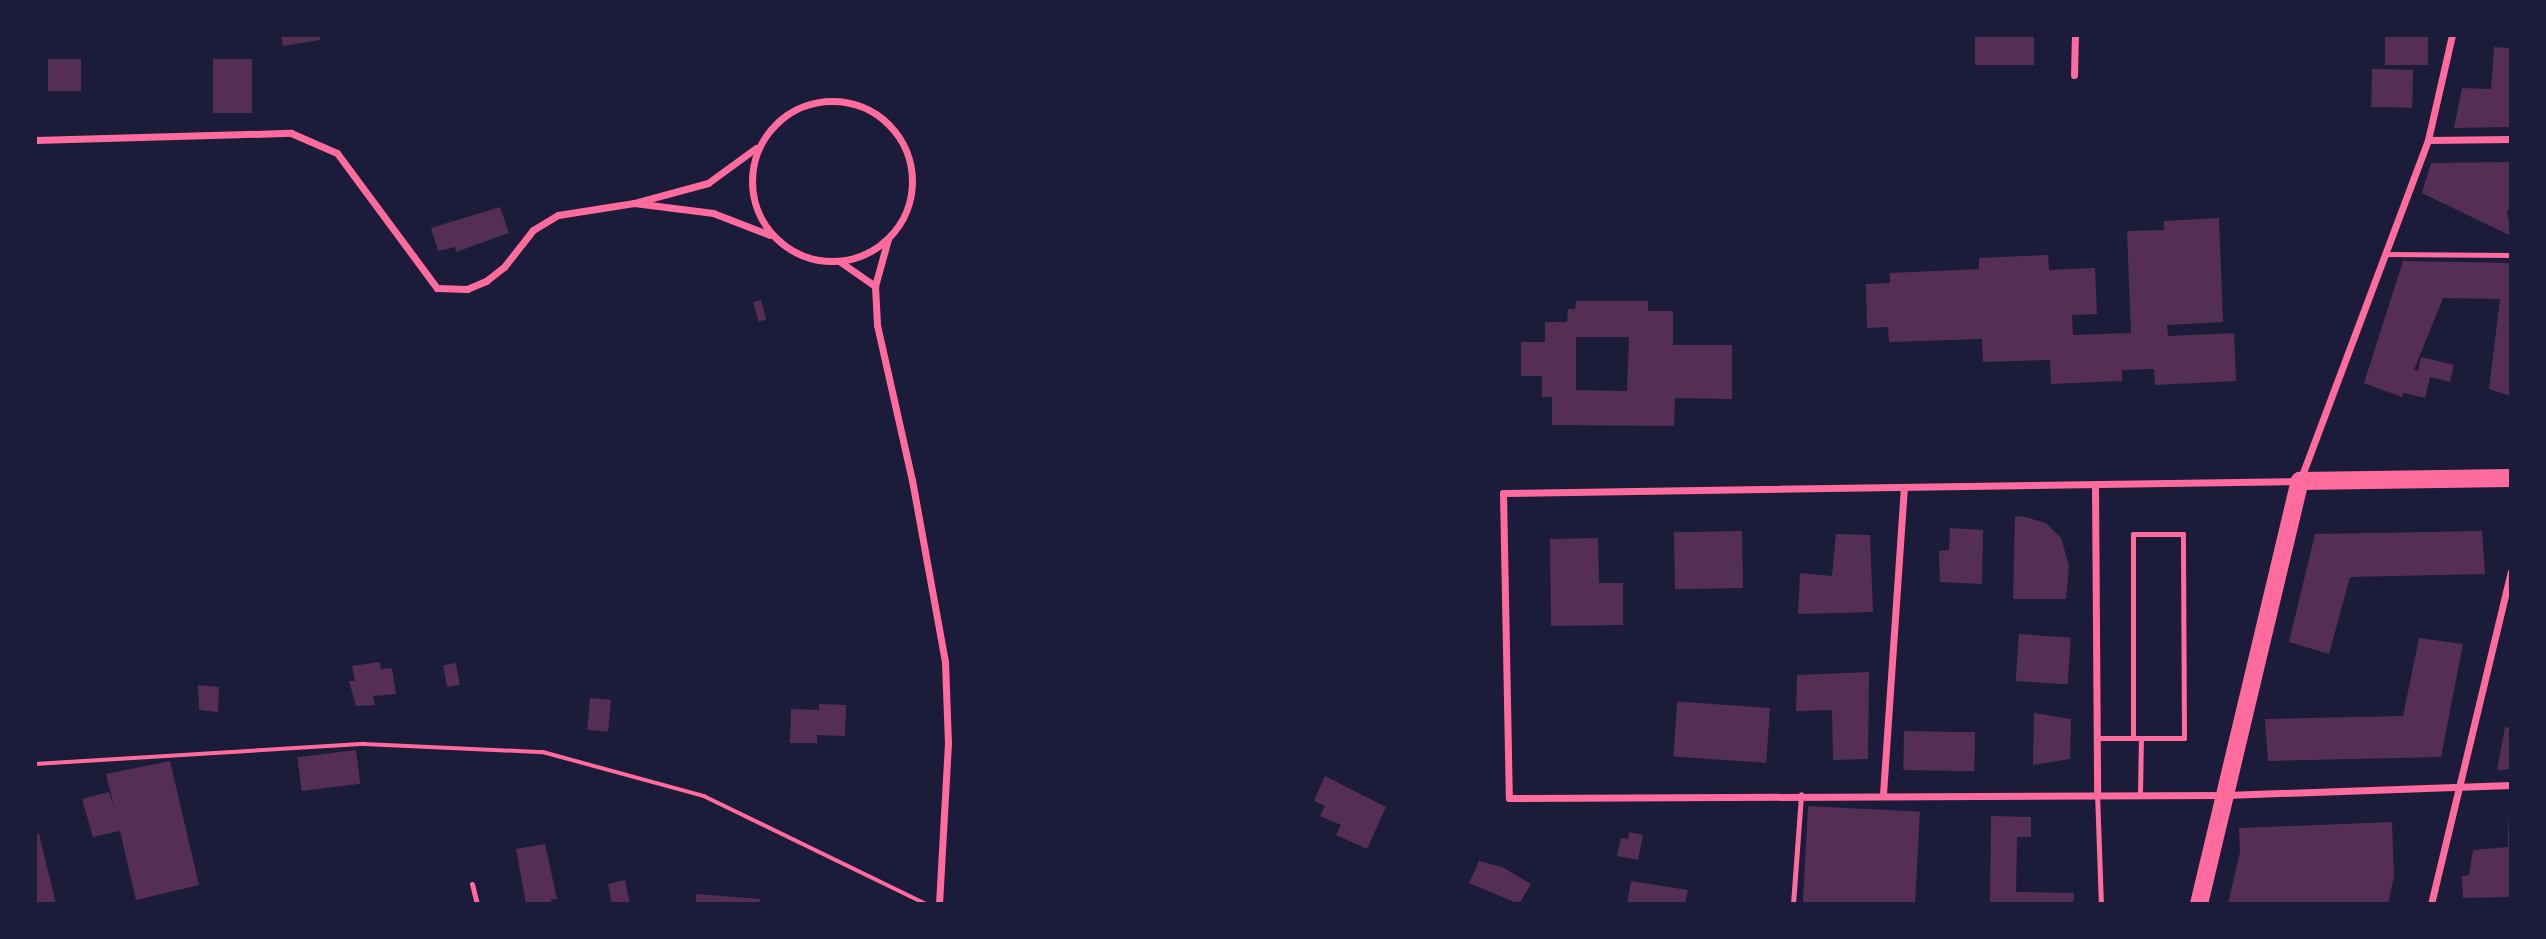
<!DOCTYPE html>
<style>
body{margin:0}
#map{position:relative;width:2546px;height:939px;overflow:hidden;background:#1b1b3a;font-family:Barlow,sans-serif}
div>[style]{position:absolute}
.building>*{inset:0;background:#542f53;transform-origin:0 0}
.path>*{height:3.5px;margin:-1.75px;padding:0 1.75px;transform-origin:1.75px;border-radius:1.75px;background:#ff6b9d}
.service>*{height:5px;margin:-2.5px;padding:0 2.5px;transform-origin:2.5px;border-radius:2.5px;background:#ff6b9d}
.minor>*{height:7px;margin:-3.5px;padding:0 3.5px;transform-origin:3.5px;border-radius:3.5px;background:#ff6b9d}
.minor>.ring{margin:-3.5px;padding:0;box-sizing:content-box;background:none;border:7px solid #ff6b9d;border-radius:50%}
.primary>*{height:18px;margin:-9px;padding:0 9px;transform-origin:9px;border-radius:9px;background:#ff6b9d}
span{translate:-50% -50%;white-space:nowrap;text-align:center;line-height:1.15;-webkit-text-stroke:7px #1b1b3a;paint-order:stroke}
.frame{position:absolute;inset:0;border:37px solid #1b1b3a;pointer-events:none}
</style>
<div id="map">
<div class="building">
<i style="clip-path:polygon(281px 35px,319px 35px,320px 40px,283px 46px)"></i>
<i style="left:1975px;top:35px;width:59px;height:30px"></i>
<i style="left:2385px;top:35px;width:43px;height:30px"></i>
<i style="clip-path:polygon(2494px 47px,2511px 48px,2511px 127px,2454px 128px,2462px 88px,2491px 89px)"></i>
<i style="left:48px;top:59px;width:33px;height:32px"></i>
<i style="left:213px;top:59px;width:39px;height:54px"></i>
<i style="left:2372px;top:69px;width:41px;height:38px;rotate:1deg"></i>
<i style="clip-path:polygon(2511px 162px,2511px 210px,2507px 210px,2511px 236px,2422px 193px,2431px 163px)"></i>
<i style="clip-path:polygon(500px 207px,509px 233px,456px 252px,455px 247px,438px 251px,431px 228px)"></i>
<i style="clip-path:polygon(2219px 218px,2223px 322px,2167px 325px,2168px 336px,2234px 333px,2236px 381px,2155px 385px,2154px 369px,2122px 370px,2122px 381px,2051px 384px,2050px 360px,1983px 362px,1982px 339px,1889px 342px,1888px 327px,1867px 328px,1866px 284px,1890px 283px,1890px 273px,1979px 269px,1979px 258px,2048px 255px,2049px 270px,2095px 268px,2097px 314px,2072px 315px,2073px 335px,2131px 333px,2127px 231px,2164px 230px,2164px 221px)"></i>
<i style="clip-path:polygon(2403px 261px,2511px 263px,2511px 396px,2489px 389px,2500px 299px,2443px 298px,2414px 370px,2418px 371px,2421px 357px,2454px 365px,2450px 382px,2430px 377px,2425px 398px,2404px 393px,2402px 397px,2364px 383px)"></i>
<i style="left:761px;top:300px;width:20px;height:8px;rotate:75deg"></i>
<i style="clip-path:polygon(evenodd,1576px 301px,1648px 301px,1648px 311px,1673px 311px,1673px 345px,1732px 345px,1732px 399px,1675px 398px,1674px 426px,1552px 425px,1552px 397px,1542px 397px,1542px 376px,1521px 376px,1521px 342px,1545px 342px,1545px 322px,1567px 322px,1568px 309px,1575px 309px,1576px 301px,1576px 337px,1629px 337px,1627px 391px,1576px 390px,1576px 337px)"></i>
<i style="clip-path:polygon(2022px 516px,2046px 523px,2061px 538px,2069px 566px,2066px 599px,2013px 599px,2015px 517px)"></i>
<i style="clip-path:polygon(1950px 528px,1983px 530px,1982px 584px,1940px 582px,1939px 551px,1949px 550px)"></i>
<i style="left:1742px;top:531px;width:57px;height:68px;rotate:89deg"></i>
<i style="clip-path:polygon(2482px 531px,2485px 574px,2350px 577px,2329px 654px,2289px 642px,2315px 534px)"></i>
<i style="clip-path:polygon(1836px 534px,1870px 535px,1873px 612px,1798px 614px,1800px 573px,1832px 576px)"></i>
<i style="clip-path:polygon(1598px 538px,1599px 583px,1623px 583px,1623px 625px,1551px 626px,1550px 539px)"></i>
<i style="left:2019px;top:634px;width:52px;height:47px;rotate:4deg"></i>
<i style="clip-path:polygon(2419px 638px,2463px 644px,2441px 757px,2268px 761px,2265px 719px,2403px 716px)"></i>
<i style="clip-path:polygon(380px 662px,381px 669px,392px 668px,396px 694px,373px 696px,375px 705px,356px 706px,349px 681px,355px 681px,352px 666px)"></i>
<i style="left:456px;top:663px;width:22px;height:13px;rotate:80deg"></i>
<i style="clip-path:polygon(1869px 672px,1868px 759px,1833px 760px,1832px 710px,1796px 711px,1797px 675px)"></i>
<i style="clip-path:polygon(198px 685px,219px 687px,218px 712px,199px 710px)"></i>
<i style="left:590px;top:698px;width:21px;height:32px;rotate:5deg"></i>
<i style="clip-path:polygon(819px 704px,846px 705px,845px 736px,817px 735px,817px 743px,790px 743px,791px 709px,819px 710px)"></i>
<i style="left:1770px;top:708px;width:55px;height:93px;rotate:94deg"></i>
<i style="clip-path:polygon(2034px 713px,2071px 719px,2070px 759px,2033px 765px)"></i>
<i style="clip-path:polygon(2505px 727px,2511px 728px,2511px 769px,2497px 770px)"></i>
<i style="left:1904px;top:731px;width:71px;height:39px;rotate:1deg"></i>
<i style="left:356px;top:750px;width:34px;height:59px;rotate:83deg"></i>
<i style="clip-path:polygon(170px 761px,199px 885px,136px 900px,120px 831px,93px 837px,82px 799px,109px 792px,115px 811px,106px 774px)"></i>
<i style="clip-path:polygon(1325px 776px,1386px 807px,1367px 849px,1336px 835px,1341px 825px,1320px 816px,1325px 806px,1314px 801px)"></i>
<i style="left:1808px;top:806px;width:112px;height:98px;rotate:3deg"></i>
<i style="clip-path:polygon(2508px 806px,2511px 897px,2463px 898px,2462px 876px,2469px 875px,2473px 850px,2508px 847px)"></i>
<i style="clip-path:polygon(1991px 816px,2031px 817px,2031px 837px,2017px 837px,2016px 892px,2074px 893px,2073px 904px,1990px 904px)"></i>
<i style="clip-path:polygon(2392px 822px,2394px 876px,2388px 904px,2228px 904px,2240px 852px,2239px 828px)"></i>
<i style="clip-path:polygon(1629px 832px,1643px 835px,1638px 860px,1617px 856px,1621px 838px,1628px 839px)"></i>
<i style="clip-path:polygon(39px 834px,56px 904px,35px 904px,35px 835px)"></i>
<i style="clip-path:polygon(545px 844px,557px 899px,551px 899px,552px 904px,526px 904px,516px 849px)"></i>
<i style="clip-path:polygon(1479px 861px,1502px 867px,1531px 884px,1519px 904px,1469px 883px)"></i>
<i style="clip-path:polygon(625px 880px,630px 904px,612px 904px,608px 884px)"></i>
<i style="clip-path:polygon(1631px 881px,1688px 890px,1685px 904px,1627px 904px)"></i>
<i style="clip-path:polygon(696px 894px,760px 899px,759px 904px,696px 904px)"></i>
</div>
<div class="path">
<i style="left:35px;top:764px;width:330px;rotate:-3.5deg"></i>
<i style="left:364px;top:744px;width:179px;rotate:2.6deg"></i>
<i style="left:543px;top:752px;width:167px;rotate:15.3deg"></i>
<i style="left:704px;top:796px;width:245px;rotate:25.9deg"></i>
</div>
<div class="service">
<i style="left:2385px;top:254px;width:126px;rotate:0.5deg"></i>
<i style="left:2098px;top:738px;width:86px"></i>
<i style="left:2184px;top:738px;width:204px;rotate:-90.3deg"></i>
<i style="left:2183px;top:534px;width:50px;rotate:180deg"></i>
<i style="left:2133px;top:534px;width:204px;rotate:90deg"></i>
<i style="left:2097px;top:792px;width:112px;rotate:88deg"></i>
<i style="left:2140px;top:793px;width:55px;rotate:-89deg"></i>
<i style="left:472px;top:884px;width:21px;rotate:76deg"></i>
<i style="left:1793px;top:904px;width:110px;rotate:-85.8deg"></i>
</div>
<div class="minor">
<i style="left:2452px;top:35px;width:108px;rotate:102.9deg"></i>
<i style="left:2428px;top:140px;width:364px;rotate:110.6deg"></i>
<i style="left:2300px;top:481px;width:797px;rotate:179.14deg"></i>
<i style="left:1503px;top:493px;width:305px;rotate:88.9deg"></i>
<i style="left:1509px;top:798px;width:716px;rotate:-0.24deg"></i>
<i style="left:2225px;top:795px;width:286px;rotate:-2deg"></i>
<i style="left:2074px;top:75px;width:40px;rotate:-88.6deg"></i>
<i class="ring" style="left:752px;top:101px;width:153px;height:153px"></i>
<i style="left:35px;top:140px;width:256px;rotate:-1.6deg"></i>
<i style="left:291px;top:133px;width:50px;rotate:23.5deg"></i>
<i style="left:337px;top:153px;width:168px;rotate:53.5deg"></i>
<i style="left:437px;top:288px;width:30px;rotate:2deg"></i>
<i style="left:467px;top:289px;width:21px;rotate:-23deg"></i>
<i style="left:486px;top:281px;width:23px;rotate:-38deg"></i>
<i style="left:504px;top:267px;width:47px;rotate:-51.9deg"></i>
<i style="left:533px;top:230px;width:29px;rotate:-31deg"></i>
<i style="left:558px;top:215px;width:77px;rotate:-9deg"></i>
<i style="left:2428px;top:140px;width:83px;rotate:-0.7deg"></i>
<i style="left:756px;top:148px;width:59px;rotate:143.9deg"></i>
<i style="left:708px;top:183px;width:77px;rotate:164.9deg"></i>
<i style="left:634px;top:203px;width:80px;rotate:7.2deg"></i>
<i style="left:713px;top:213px;width:61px;rotate:21.1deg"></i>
<i style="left:888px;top:239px;width:49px;rotate:105.5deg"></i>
<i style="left:875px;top:286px;width:39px;rotate:87deg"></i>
<i style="left:877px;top:325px;width:159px;rotate:77.3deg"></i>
<i style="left:912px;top:480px;width:185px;rotate:79.7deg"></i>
<i style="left:945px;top:662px;width:81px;rotate:87.9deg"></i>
<i style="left:948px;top:743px;width:161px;rotate:93.2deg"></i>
<i style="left:839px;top:261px;width:44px;rotate:34.8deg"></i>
<i style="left:2095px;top:485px;width:307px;rotate:89.6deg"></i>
<i style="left:1883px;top:794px;width:307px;rotate:-86.1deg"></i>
<i style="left:2431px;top:904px;width:342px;rotate:-76.5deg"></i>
</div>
<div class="primary">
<i style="left:2199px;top:904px;width:435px;rotate:-76.6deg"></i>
<i style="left:2300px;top:481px;width:211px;rotate:-0.8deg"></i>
</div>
<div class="frame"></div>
</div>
